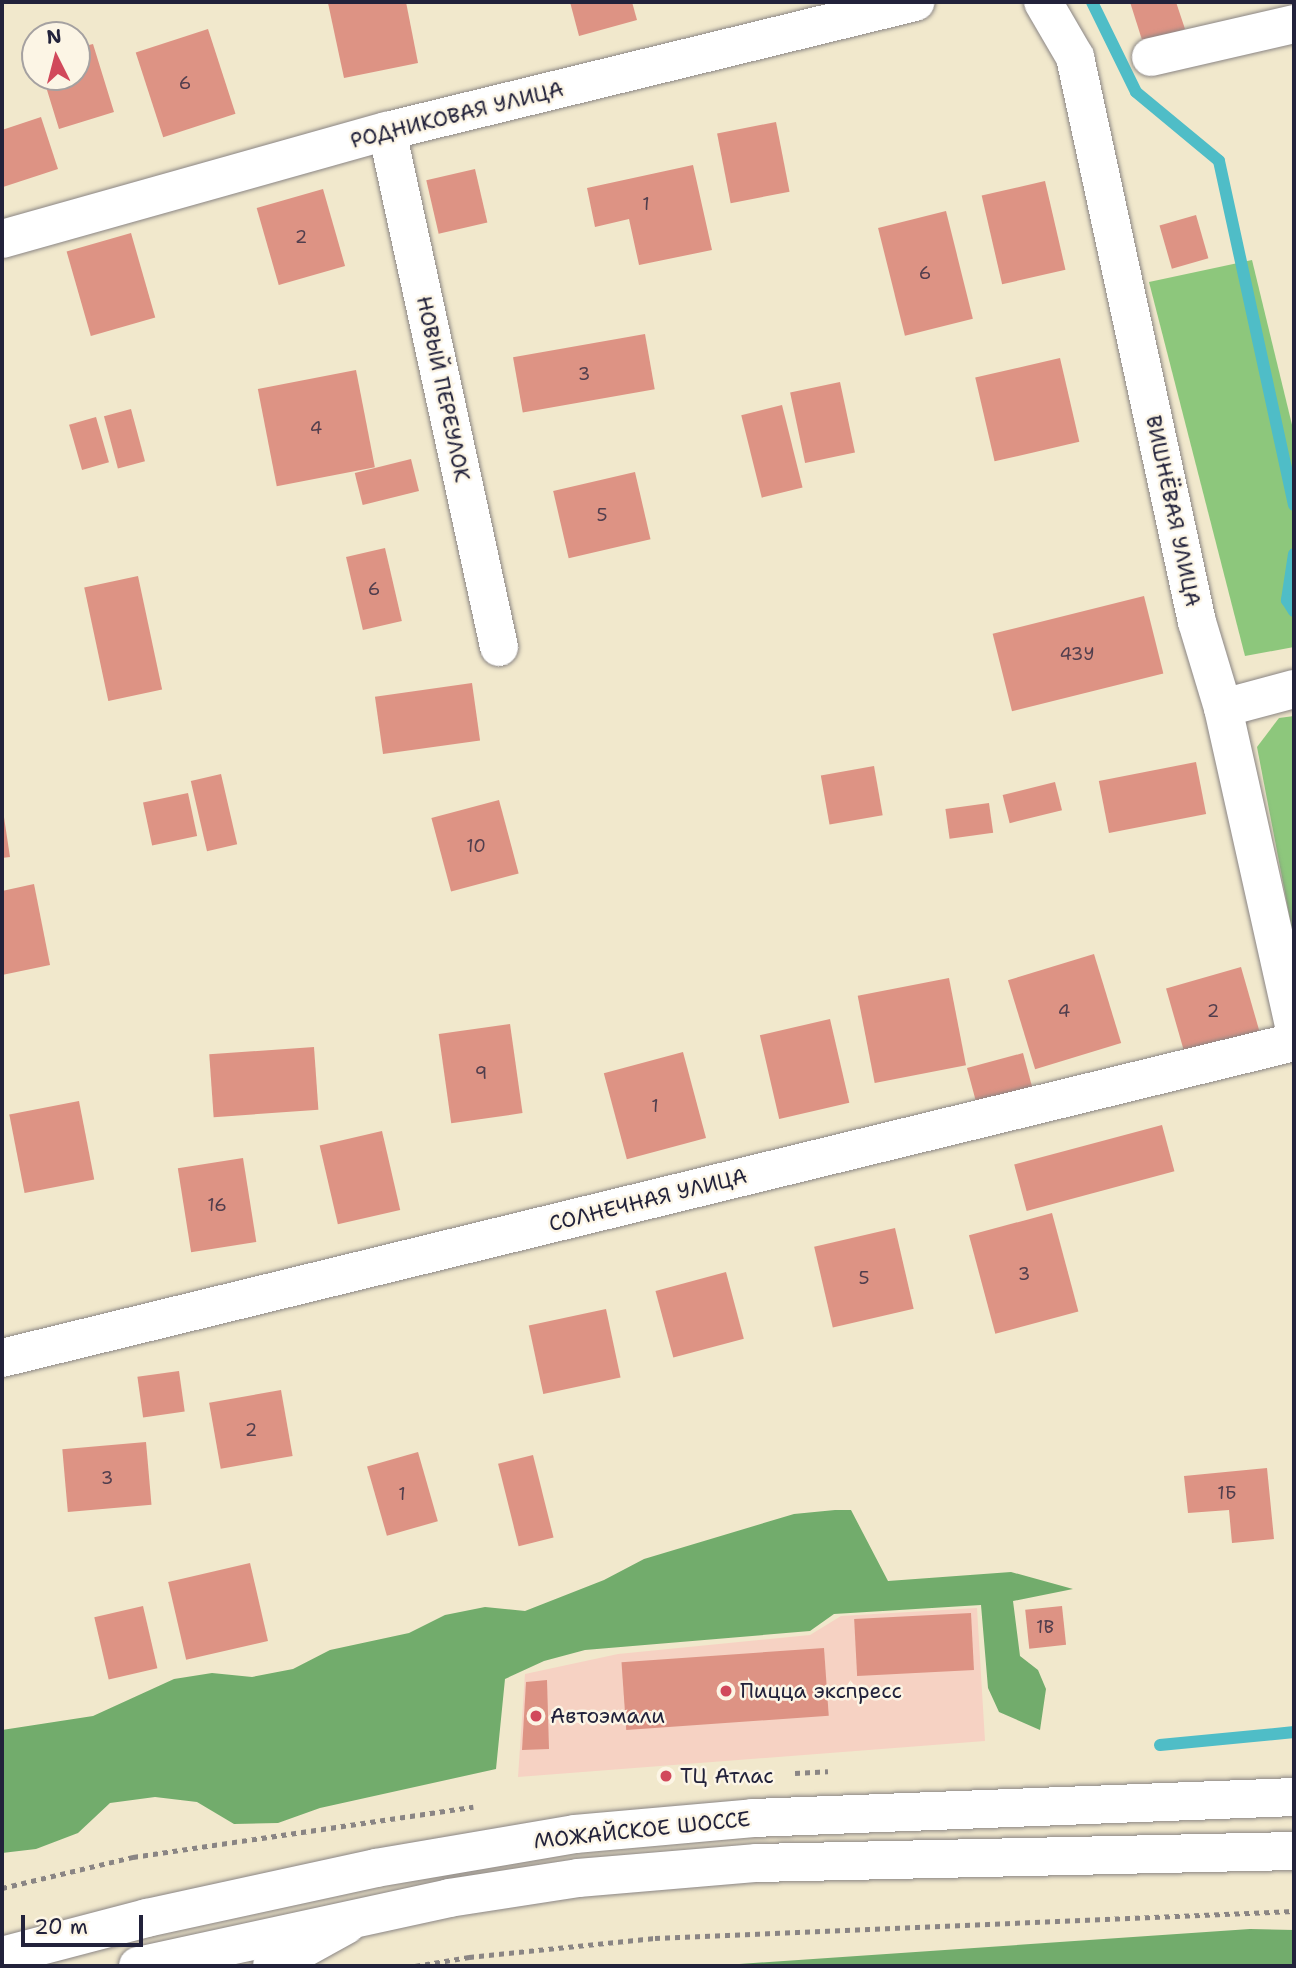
<!DOCTYPE html>
<meta charset="utf-8">
<style>
body{margin:0}
#map{position:relative;width:1296px;height:1968px;overflow:hidden;background:#f1e8cc;font-family:"Shantell Sans",sans-serif}
div>[style]{position:absolute}
.built>*{inset:0;background:#f6d2c3}
.green>*{inset:0;background:#8dc77c}
.forest>*{inset:0;background:#72ac6c}
.stream>*{height:12px;margin:-6px;padding:0 6px;transform-origin:6px;border-radius:6px;background:#4fbdc7}
.building>*{inset:0;background:#dd9384;transform-origin:0 0}
.path>*{height:4.5px;margin-top:-2.25px;transform-origin:0;background:repeating-linear-gradient(90deg,#8a8584 0 5px,transparent 0 10px)}
.roads{filter:drop-shadow(0 0 2px #8a8584) drop-shadow(0 0 2px #8a8584)}
.minor>*{height:38px;margin:-19px;padding:0 19px;transform-origin:19px;border-radius:19px;background:#fff}
.major>*{height:38px;margin:-19px;padding:0 19px;transform-origin:19px;border-radius:19px;background:#fff}
.dots>*{width:19px;height:19px;translate:-50% -50%;box-sizing:border-box;border:4px solid #fcf5e5;border-radius:50%}
span{translate:-50% -50%;white-space:nowrap;text-align:center;line-height:1.15;-webkit-text-stroke:5px #fcf5e5;paint-order:stroke}
.number-label{font-size:18px;color:#513e4d}
.number-label span{-webkit-text-stroke-width:0}
.street-label{font-size:21px;color:#22223b}
.poi-label{font-size:21px;color:#22223b}
.left{translate:0 -50%;text-align:left}
.frame{position:absolute;inset:0;border:4px solid #22223b;pointer-events:none}
.north{position:absolute;left:21px;top:21px;width:70px;height:70px;box-sizing:border-box;background:#fcf5e5;border:2px solid #a5a1a1;border-radius:50%;rotate:354deg;font-size:19px;font-weight:700;line-height:28px;text-align:center;color:#22223b}
.north::after{content:'';display:block;margin:auto;width:24px;height:32px;background:#d1495b;clip-path:polygon(50% 0,100% 100%,50% 72%,0 100%)}
.scale{position:absolute;left:21px;top:1915px;width:122px;height:32px;box-sizing:border-box;border:4px solid #22223b;border-top:0;padding-left:9px;font-size:21px;line-height:24px;white-space:nowrap;color:#22223b;-webkit-text-stroke:5px #fcf5e5;paint-order:stroke}
</style>
<div id="map">
<div class="built">
<i style="clip-path:polygon(977px 1608px,985px 1741px,518px 1777px,525px 1674px,618px 1654px,810px 1635px,841px 1616px)"></i>
</div>
<div class="green">
<i style="clip-path:polygon(1252px 260px,1294px 433px,1294px 647px,1245px 656px,1149px 282px)"></i>
<i style="clip-path:polygon(1294px 716px,1294px 940px,1257px 747px,1279px 718px)"></i>
</div>
<div class="forest">
<i style="clip-path:polygon(835px 1510px,851px 1510px,888px 1581px,1011px 1572px,1073px 1589px,1013px 1601px,1020px 1656px,1038px 1670px,1046px 1689px,1040px 1730px,999px 1712px,988px 1688px,981px 1605px,834px 1614px,810px 1631px,585px 1650px,544px 1661px,505px 1679px,496px 1769px,320px 1808px,278px 1823px,234px 1824px,197px 1802px,155px 1797px,110px 1803px,78px 1833px,36px 1849px,2px 1853px,2px 1730px,93px 1716px,174px 1679px,212px 1673px,252px 1677px,293px 1669px,330px 1650px,409px 1633px,445px 1615px,485px 1607px,525px 1611px,604px 1580px,644px 1559px,794px 1514px)"></i>
<i style="clip-path:polygon(1250px 1929px,1294px 1930px,1294px 1966px,711px 1966px)"></i>
</div>
<div class="stream">
<i style="left:1092px;top:2px;width:100px;rotate:63.9deg"></i>
<i style="left:1136px;top:92px;width:108px;rotate:39.7deg"></i>
<i style="left:1219px;top:161px;width:352px;rotate:77.7deg"></i>
<i style="left:1294px;top:554px;width:47px;rotate:98.7deg"></i>
<i style="left:1287px;top:600px;width:13px;rotate:58deg"></i>
<i style="left:1160px;top:1745px;width:135px;rotate:-5.5deg"></i>
</div>
<div class="building">
<i style="clip-path:polygon(335px 2px,406px 2px,418px 63px,344px 78px,328px 3px)"></i>
<i style="clip-path:polygon(570px 2px,632px 2px,637px 20px,579px 36px)"></i>
<i style="clip-path:polygon(1130px 2px,1176px 2px,1185px 29px,1143px 43px)"></i>
<i style="left:208px;top:29px;width:89px;height:76px;rotate:72deg"></i>
<i style="clip-path:polygon(93px 44px,114px 112px,59px 129px,43px 77px,77px 77px,77px 48px)"></i>
<i style="clip-path:polygon(41px 117px,58px 169px,3px 187px,2px 130px)"></i>
<i style="left:776px;top:122px;width:71px;height:60px;rotate:79deg"></i>
<i style="clip-path:polygon(693px 165px,712px 250px,639px 265px,629px 219px,595px 227px,587px 188px)"></i>
<i style="left:475px;top:169px;width:55px;height:50px;rotate:77deg"></i>
<i style="left:1045px;top:181px;width:91px;height:65px;rotate:77deg"></i>
<i style="left:323px;top:189px;width:80px;height:69px;rotate:74deg"></i>
<i style="left:946px;top:211px;width:111px;height:70px;rotate:76deg"></i>
<i style="left:1196px;top:215px;width:45px;height:38px;rotate:74deg"></i>
<i style="left:131px;top:233px;width:88px;height:67px;rotate:74deg"></i>
<i style="left:645px;top:334px;width:56px;height:134px;rotate:80deg"></i>
<i style="left:1060px;top:358px;width:86px;height:87px;rotate:77deg"></i>
<i style="left:356px;top:370px;width:99px;height:100px;rotate:79deg"></i>
<i style="left:840px;top:382px;width:72px;height:51px;rotate:78deg"></i>
<i style="left:782px;top:405px;width:85px;height:42px;rotate:76deg"></i>
<i style="left:131px;top:409px;width:54px;height:28px;rotate:75deg"></i>
<i style="left:96px;top:417px;width:47px;height:28px;rotate:74deg"></i>
<i style="left:411px;top:459px;width:33px;height:58px;rotate:76deg"></i>
<i style="left:635px;top:472px;width:69px;height:84px;rotate:77deg"></i>
<i style="left:385px;top:548px;width:75px;height:40px;rotate:77deg"></i>
<i style="left:138px;top:576px;width:116px;height:55px;rotate:78deg"></i>
<i style="left:1144px;top:596px;width:80px;height:156px;rotate:76deg"></i>
<i style="left:472px;top:683px;width:58px;height:98px;rotate:82deg"></i>
<i style="left:1196px;top:762px;width:53px;height:99px;rotate:79deg"></i>
<i style="left:874px;top:766px;width:50px;height:54px;rotate:80deg"></i>
<i style="left:221px;top:774px;width:72px;height:31px;rotate:77deg"></i>
<i style="left:1055px;top:782px;width:29px;height:54px;rotate:76deg"></i>
<i style="left:188px;top:793px;width:44px;height:46px;rotate:78deg"></i>
<i style="left:499px;top:800px;width:76px;height:70px;rotate:75deg"></i>
<i style="left:989px;top:803px;width:30px;height:44px;rotate:82deg"></i>
<i style="clip-path:polygon(2px 804px,10px 857px,2px 858px)"></i>
<i style="clip-path:polygon(34px 884px,50px 965px,2px 975px,2px 891px)"></i>
<i style="left:1094px;top:954px;width:93px;height:90px;rotate:73deg"></i>
<i style="left:1241px;top:967px;width:70px;height:78px;rotate:74deg"></i>
<i style="left:949px;top:978px;width:89px;height:93px;rotate:79deg"></i>
<i style="left:830px;top:1019px;width:86px;height:72px;rotate:77deg"></i>
<i style="left:510px;top:1024px;width:90px;height:72px;rotate:82deg"></i>
<i style="left:314px;top:1047px;width:63px;height:105px;rotate:86deg"></i>
<i style="left:683px;top:1052px;width:89px;height:82px;rotate:75deg"></i>
<i style="left:1023px;top:1053px;width:43px;height:58px;rotate:75deg"></i>
<i style="left:79px;top:1101px;width:80px;height:71px;rotate:79deg"></i>
<i style="left:1162px;top:1125px;width:48px;height:153px;rotate:75deg"></i>
<i style="left:382px;top:1131px;width:81px;height:64px;rotate:77deg"></i>
<i style="left:243px;top:1158px;width:85px;height:66px;rotate:81deg"></i>
<i style="left:1052px;top:1213px;width:102px;height:86px;rotate:75deg"></i>
<i style="left:895px;top:1228px;width:83px;height:83px;rotate:77deg"></i>
<i style="left:726px;top:1272px;width:69px;height:73px;rotate:75deg"></i>
<i style="left:606px;top:1309px;width:70px;height:79px;rotate:78deg"></i>
<i style="left:179px;top:1371px;width:41px;height:42px;rotate:82deg"></i>
<i style="left:281px;top:1390px;width:67px;height:73px;rotate:80deg"></i>
<i style="left:146px;top:1442px;width:63px;height:84px;rotate:85deg"></i>
<i style="left:418px;top:1452px;width:72px;height:53px;rotate:74deg"></i>
<i style="left:533px;top:1455px;width:85px;height:36px;rotate:76deg"></i>
<i style="clip-path:polygon(1267px 1468px,1274px 1539px,1232px 1543px,1229px 1510px,1188px 1513px,1184px 1476px)"></i>
<i style="left:250px;top:1563px;width:80px;height:84px;rotate:77deg"></i>
<i style="left:143px;top:1606px;width:64px;height:50px;rotate:77deg"></i>
<i style="left:1062px;top:1606px;width:39px;height:37px;rotate:84deg"></i>
<i style="left:971px;top:1613px;width:57px;height:117px;rotate:87deg"></i>
<i style="left:824px;top:1648px;width:68px;height:203px;rotate:86deg"></i>
<i style="clip-path:polygon(547px 1680px,549px 1749px,522px 1750px,526px 1682px)"></i>
</div>
<div class="path">
<i style="left:795px;top:1773px;width:33px;rotate:-3deg"></i>
<i style="left:2px;top:1888px;width:135px;rotate:-13.3deg"></i>
<i style="left:133px;top:1857px;width:344px;rotate:-8.4deg"></i>
<i style="left:415px;top:1966px;width:55px;rotate:-9.5deg"></i>
<i style="left:469px;top:1957px;width:187px;rotate:-5.8deg"></i>
<i style="left:655px;top:1938px;width:640px;rotate:-2.42deg"></i>
</div>
<div class="roads">
<div class="minor">
<i style="left:1043px;top:2px;width:64px;rotate:59.8deg"></i>
<i style="left:1075px;top:57px;width:578px;rotate:77.82deg"></i>
<i style="left:1197px;top:622px;width:90px;rotate:73.2deg"></i>
<i style="left:1223px;top:708px;width:326px;rotate:77.4deg"></i>
<i style="left:1151px;top:57px;width:147px;rotate:-13deg"></i>
<i style="left:387px;top:131px;width:528px;rotate:77.75deg"></i>
<i style="left:2px;top:239px;width:400px;rotate:-15.7deg"></i>
<i style="left:387px;top:131px;width:544px;rotate:-13.73deg"></i>
<i style="left:1223px;top:708px;width:73px;rotate:-15deg"></i>
<i style="left:2px;top:1358px;width:1330px;rotate:-13.74deg"></i>
<i style="left:272px;top:1966px;width:85px;rotate:-29deg"></i>
</div>
<div class="major">
<i style="left:2px;top:1956px;width:150px;rotate:-14.7deg"></i>
<i style="left:147px;top:1918px;width:234px;rotate:-12.3deg"></i>
<i style="left:376px;top:1868px;width:202px;rotate:-9.7deg"></i>
<i style="left:575px;top:1834px;width:179px;rotate:-5.1deg"></i>
<i style="left:753px;top:1818px;width:541px;rotate:-2.22deg"></i>
<i style="left:138px;top:1966px;width:318px;rotate:-12.3deg"></i>
<i style="left:449px;top:1898px;width:131px;rotate:-8.8deg"></i>
<i style="left:578px;top:1878px;width:180px;rotate:-4.8deg"></i>
<i style="left:757px;top:1863px;width:537px;rotate:-1.28deg"></i>
</div>
</div>
<div class="dots">
<i style="left:726px;top:1691px;background:#d1495b"></i>
<i style="left:536px;top:1716px;background:#d1495b"></i>
<i style="left:666px;top:1776px;background:#d1495b"></i>
</div>
<div class="number-label">
<span style="left:185px;top:83px">6</span>
<span style="left:646px;top:204px">1</span>
<span style="left:301px;top:237px">2</span>
<span style="left:925px;top:273px">6</span>
<span style="left:584px;top:374px">3</span>
<span style="left:316px;top:428px">4</span>
<span style="left:602px;top:515px">5</span>
<span style="left:374px;top:589px">6</span>
<span style="left:1077px;top:654px">43У</span>
<span style="left:476px;top:846px">10</span>
<span style="left:1064px;top:1011px">4</span>
<span style="left:1213px;top:1011px">2</span>
<span style="left:481px;top:1073px">9</span>
<span style="left:655px;top:1106px">1</span>
<span style="left:217px;top:1205px">16</span>
<span style="left:1024px;top:1274px">3</span>
<span style="left:864px;top:1278px">5</span>
<span style="left:251px;top:1430px">2</span>
<span style="left:107px;top:1478px">3</span>
<span style="left:1227px;top:1493px">1Б</span>
<span style="left:402px;top:1494px">1</span>
<span style="left:1045px;top:1627px">1В</span>
</div>
<div class="street-label">
<span style="left:457px;top:115px;rotate:-14deg">РОДНИКОВАЯ УЛИЦА</span>
<span style="left:443px;top:389px;rotate:78deg">НОВЫЙ ПЕРЕУЛОК</span>
<span style="left:1173px;top:511px;rotate:78deg">ВИШНЁВАЯ УЛИЦА</span>
<span style="left:648px;top:1200px;rotate:-14deg">СОЛНЕЧНАЯ УЛИЦА</span>
<span style="left:642px;top:1830px;rotate:-6deg">МОЖАЙСКОЕ ШОССЕ</span>
</div>
<div class="poi-label">
<span class="left" style="left:740px;top:1691px">Пицца экспресс</span>
<span class="left" style="left:550px;top:1716px">Автоэмали</span>
<span class="left" style="left:680px;top:1776px">ТЦ Атлас</span>
</div>
<div class="frame"></div>
<div class="north">N</div>
<div class="scale">20 m</div>
</div>
